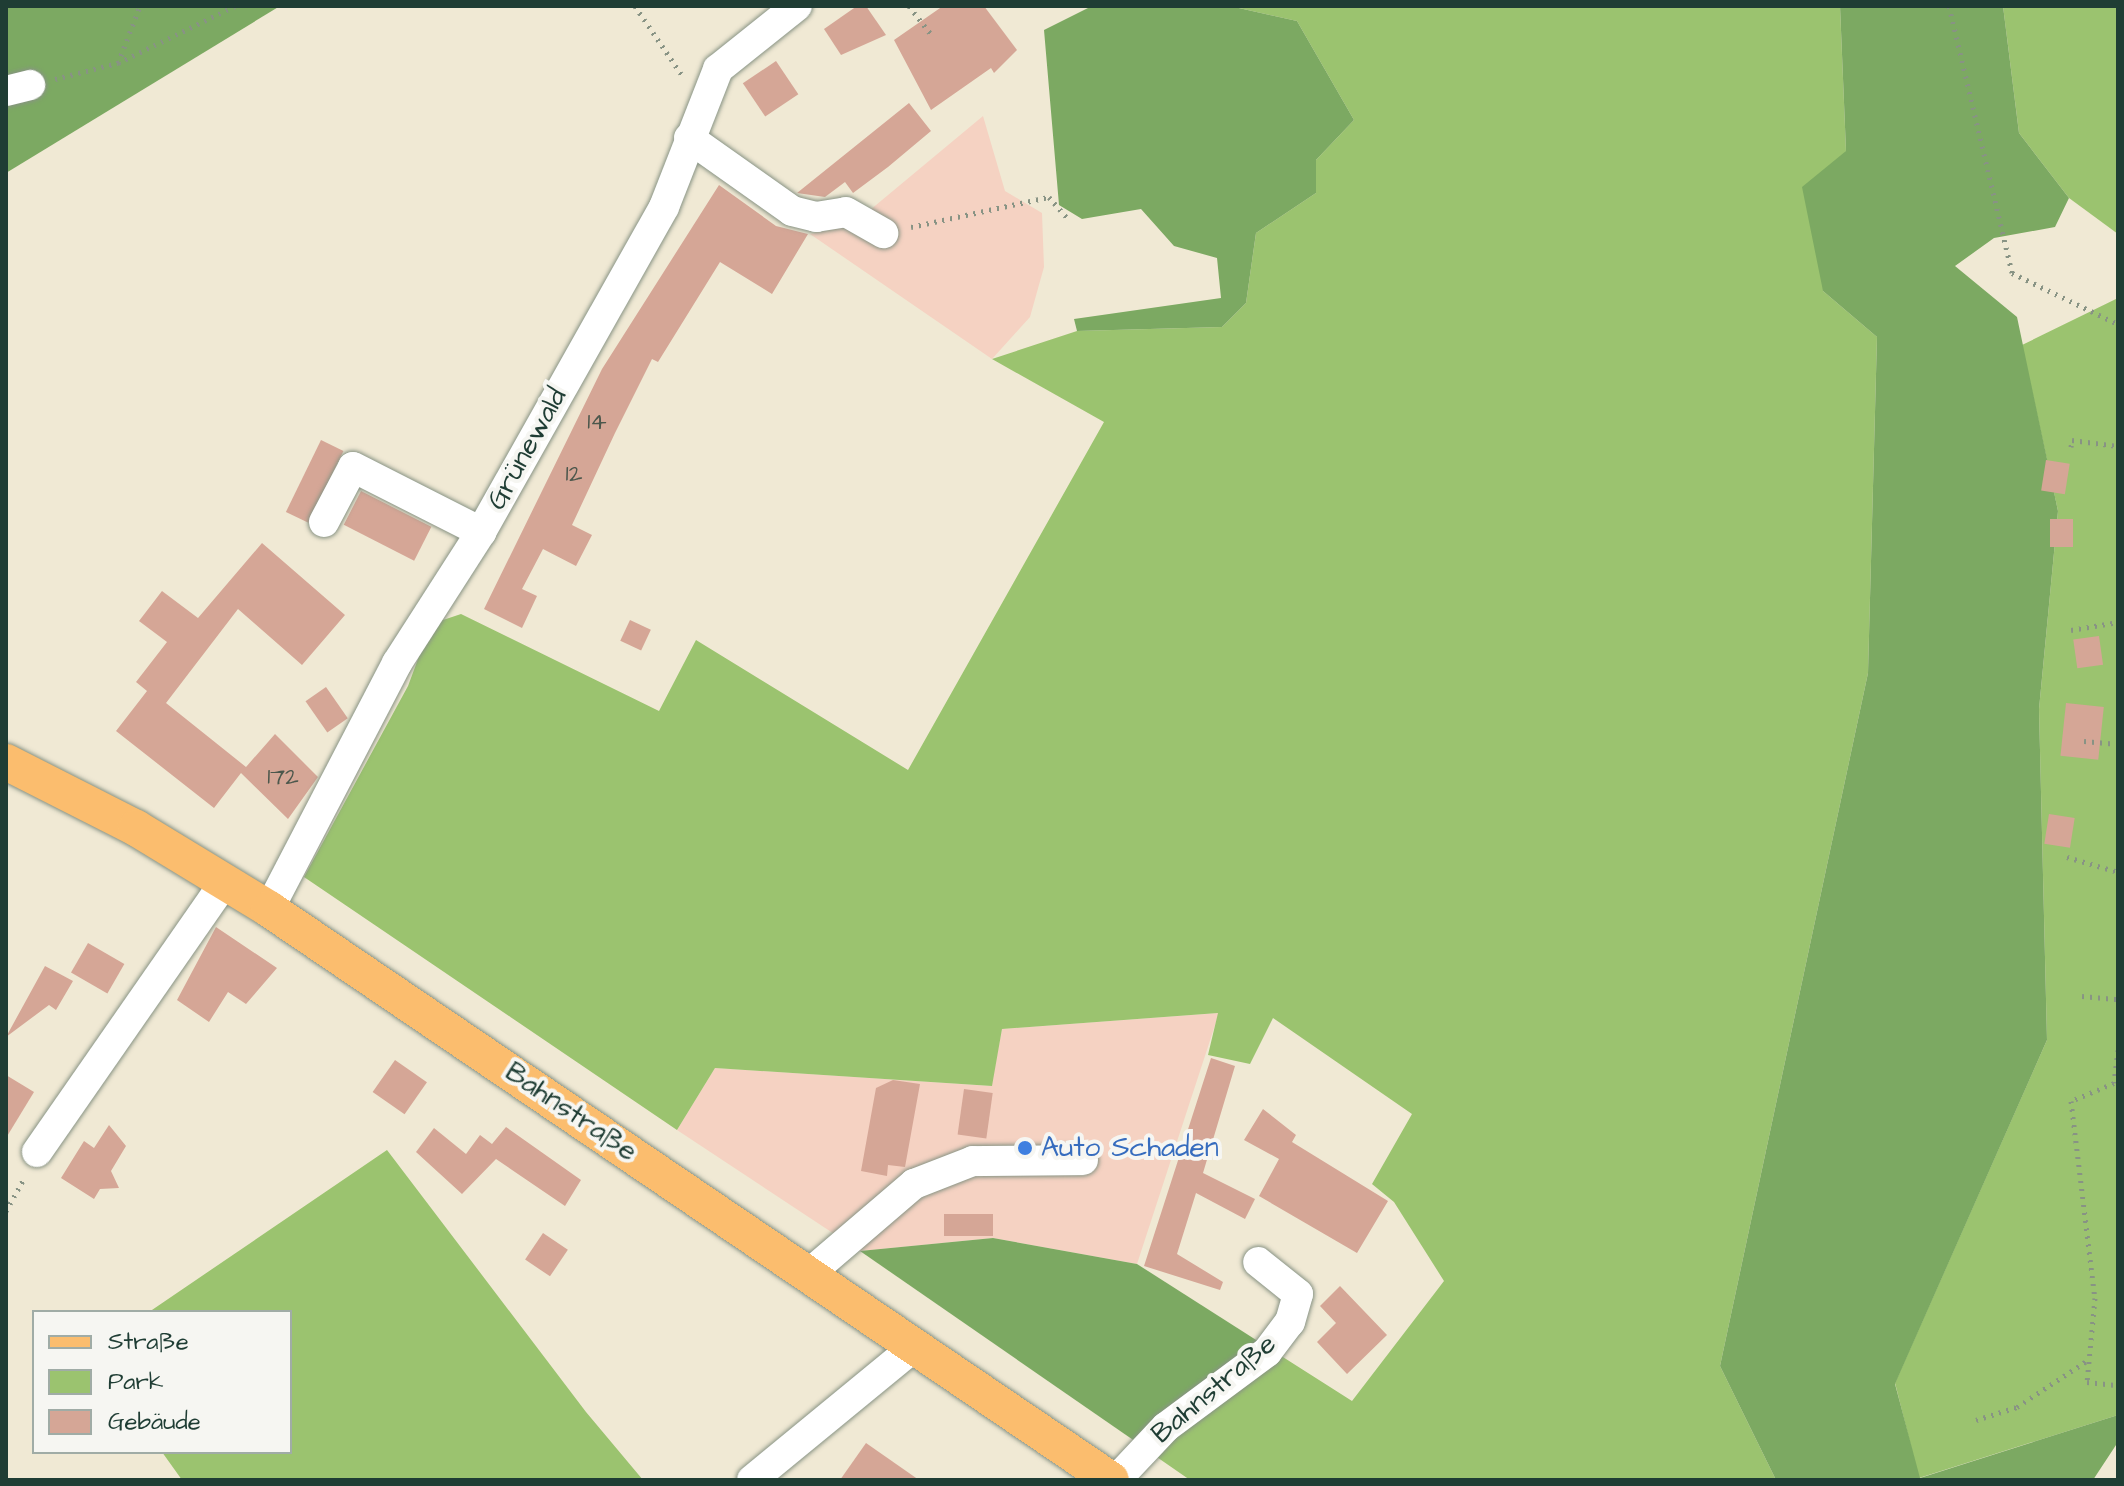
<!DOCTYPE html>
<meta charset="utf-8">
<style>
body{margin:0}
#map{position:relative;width:2124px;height:1486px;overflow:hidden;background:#f0e9d4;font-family:"Architects Daughter",sans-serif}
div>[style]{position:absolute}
.built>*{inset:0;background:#f5d2c2}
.green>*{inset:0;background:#9bc36f}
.forest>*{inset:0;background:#7ca962}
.building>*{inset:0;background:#d5a696;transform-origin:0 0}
.path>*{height:5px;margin-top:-2.5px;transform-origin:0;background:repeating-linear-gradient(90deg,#889384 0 2px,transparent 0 8px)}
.roads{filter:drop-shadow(0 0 2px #889384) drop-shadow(0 0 2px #889384)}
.minor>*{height:30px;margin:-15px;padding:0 15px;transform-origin:15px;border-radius:15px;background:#fff}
.major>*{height:36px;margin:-18px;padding:0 18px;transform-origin:18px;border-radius:18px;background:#fbbd6e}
.dots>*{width:22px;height:22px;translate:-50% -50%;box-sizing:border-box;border:4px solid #f6f6f2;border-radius:50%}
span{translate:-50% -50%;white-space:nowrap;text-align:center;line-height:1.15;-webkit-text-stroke:8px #f6f6f2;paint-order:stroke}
.number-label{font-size:24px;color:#4c574c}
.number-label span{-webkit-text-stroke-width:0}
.street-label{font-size:28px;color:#1f3d34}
.shop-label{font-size:28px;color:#366cbe}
.left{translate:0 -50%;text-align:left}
.frame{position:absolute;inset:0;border:8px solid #1f3d34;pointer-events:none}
.legend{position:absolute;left:32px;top:1310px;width:260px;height:144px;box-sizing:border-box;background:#f6f6f2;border:2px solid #a0aca6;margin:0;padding:10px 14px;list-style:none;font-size:24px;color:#1f3d34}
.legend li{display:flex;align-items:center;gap:16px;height:40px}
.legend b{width:40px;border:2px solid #a0aca6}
</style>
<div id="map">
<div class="built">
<i style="clip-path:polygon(983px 116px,1005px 191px,1042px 213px,1044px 267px,1030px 317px,992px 359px,810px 234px,852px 225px)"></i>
<i style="clip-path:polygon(1219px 1013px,1137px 1264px,993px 1238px,860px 1251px,677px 1130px,715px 1068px,991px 1086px,1002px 1029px)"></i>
</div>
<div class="green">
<i style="clip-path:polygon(1230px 6px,1840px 6px,1846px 151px,1823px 291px,1877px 337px,1868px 673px,1720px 1366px,1776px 1480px,1190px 1480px,1151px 1453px,1275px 1352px,1352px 1401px,1444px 1281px,1394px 1202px,1372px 1184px,1412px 1114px,1273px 1018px,1250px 1064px,1208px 1055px,1218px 1013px,1002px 1029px,992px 1086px,715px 1068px,677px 1130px,304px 877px,408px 686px,431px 624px,461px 614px,659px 711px,696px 640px,908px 770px,1104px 422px,992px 359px,1077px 331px,1222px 327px,1246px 303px,1256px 233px,1316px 193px,1316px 160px,1354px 120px,1297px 21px)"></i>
<i style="clip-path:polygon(2003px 6px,2118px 6px,2118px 234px,2069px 198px,2019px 133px)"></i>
<i style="clip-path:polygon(2118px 298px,2118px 1415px,1919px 1478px,1895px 1383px,2047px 1040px,2039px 709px,2058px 511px,2022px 345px)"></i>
<i style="clip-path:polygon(387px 1150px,586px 1412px,643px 1480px,182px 1480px,162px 1452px,290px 1452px,290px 1312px,149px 1312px)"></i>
</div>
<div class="forest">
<i style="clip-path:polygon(6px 6px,280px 6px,6px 173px)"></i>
<i style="clip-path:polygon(1092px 6px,1230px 6px,1297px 21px,1354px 120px,1316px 160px,1316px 193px,1256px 233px,1246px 303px,1222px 327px,1077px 331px,1074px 319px,1221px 298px,1217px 258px,1174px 246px,1141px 209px,1082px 219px,1059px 205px,1044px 30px)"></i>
<i style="clip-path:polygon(1840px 6px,2003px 6px,2019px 133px,2069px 198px,2055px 227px,1994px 238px,1955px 266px,2017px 317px,2058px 511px,2039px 709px,2047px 1040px,1895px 1384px,1920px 1478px,2118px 1415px,2118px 1442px,2093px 1480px,1776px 1480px,1720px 1366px,1868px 673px,1877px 337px,1823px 291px,1802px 187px,1846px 151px)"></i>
<i style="clip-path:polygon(993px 1238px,1137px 1264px,1264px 1345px,1139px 1444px,860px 1251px)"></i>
</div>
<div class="building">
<i style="clip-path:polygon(857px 6px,866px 6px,886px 35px,841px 55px,824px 29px)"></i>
<i style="clip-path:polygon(943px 6px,984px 6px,1017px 50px,994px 73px,991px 68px,931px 110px,894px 40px)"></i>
<i style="left:776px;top:61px;width:40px;height:40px;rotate:56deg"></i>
<i style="clip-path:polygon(909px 103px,931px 131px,888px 167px,853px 193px,845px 182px,825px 197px,797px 193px)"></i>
<i style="clip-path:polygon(719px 185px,776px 226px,808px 234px,772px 294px,720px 262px,658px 362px,652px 359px,615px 433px,572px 525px,592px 535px,576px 566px,543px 549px,522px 589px,537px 596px,522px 628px,484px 609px,602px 369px)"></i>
<i style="left:321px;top:440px;width:25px;height:80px;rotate:26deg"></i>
<i style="left:2046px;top:460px;width:24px;height:31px;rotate:9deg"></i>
<i style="left:361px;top:491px;width:79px;height:38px;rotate:27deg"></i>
<i style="left:2050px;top:519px;width:23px;height:28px"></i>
<i style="clip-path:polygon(262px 543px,345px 615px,302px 665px,238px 609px,166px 703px,246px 767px,275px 734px,318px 777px,288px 819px,241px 773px,214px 808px,116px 731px,147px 691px,136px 682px,167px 642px,139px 621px,162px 591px,198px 618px)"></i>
<i style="left:630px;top:620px;width:23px;height:23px;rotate:25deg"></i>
<i style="left:2099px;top:636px;width:29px;height:26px;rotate:82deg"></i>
<i style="left:326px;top:687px;width:38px;height:25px;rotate:55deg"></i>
<i style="left:2066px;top:703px;width:38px;height:53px;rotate:6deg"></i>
<i style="left:2049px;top:814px;width:26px;height:30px;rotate:9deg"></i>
<i style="clip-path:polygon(216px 927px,277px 968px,246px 1004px,228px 992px,209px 1022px,177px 1000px)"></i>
<i style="left:88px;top:943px;width:42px;height:34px;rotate:30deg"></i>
<i style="clip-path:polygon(45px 966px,73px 981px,56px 1010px,49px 1005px,6px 1037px)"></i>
<i style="clip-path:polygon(1211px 1058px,1235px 1066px,1203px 1173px,1255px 1199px,1245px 1219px,1196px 1193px,1177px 1254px,1223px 1282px,1220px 1290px,1144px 1266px)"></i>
<i style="left:395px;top:1060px;width:39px;height:39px;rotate:35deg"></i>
<i style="clip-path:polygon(6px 1075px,34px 1092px,6px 1138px)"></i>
<i style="clip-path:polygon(893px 1080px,920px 1084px,905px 1167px,888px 1165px,887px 1176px,861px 1171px,876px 1088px)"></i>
<i style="left:964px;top:1089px;width:29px;height:46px;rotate:8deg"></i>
<i style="clip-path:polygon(1263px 1109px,1296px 1135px,1292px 1142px,1388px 1201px,1357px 1253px,1259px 1196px,1279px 1159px,1244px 1140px)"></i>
<i style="clip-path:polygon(109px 1125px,126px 1146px,111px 1171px,119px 1188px,100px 1189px,94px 1199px,61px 1178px,84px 1141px,94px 1148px)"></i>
<i style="clip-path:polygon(506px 1127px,581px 1180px,565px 1206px,496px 1159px,462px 1194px,416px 1152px,434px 1128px,466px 1154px,480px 1135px,492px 1144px)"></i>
<i style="left:993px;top:1214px;width:22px;height:49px;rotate:90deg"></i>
<i style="left:543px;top:1233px;width:30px;height:32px;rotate:34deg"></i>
<i style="clip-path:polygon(1340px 1286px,1387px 1335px,1347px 1374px,1317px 1342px,1336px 1323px,1320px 1306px)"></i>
<i style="clip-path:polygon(866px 1443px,919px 1480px,840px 1480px)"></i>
</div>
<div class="path">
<i style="left:635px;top:6px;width:87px;rotate:55.8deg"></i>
<i style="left:909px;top:6px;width:36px;rotate:52deg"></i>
<i style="left:1949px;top:6px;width:274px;rotate:76.7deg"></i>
<i style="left:2012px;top:273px;width:118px;rotate:25.7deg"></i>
<i style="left:118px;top:63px;width:61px;rotate:-68.9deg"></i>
<i style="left:55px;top:79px;width:65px;rotate:-14.3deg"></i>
<i style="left:118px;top:63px;width:130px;rotate:-26deg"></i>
<i style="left:911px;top:227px;width:141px;rotate:-12.3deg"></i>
<i style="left:1049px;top:197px;width:29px;rotate:49deg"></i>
<i style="left:2071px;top:447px;width:7px;rotate:-82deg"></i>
<i style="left:2072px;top:440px;width:46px;rotate:7.4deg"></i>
<i style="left:2071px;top:630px;width:48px;rotate:-9.7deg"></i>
<i style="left:2084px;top:741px;width:34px;rotate:5deg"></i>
<i style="left:2067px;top:857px;width:53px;rotate:16.4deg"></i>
<i style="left:2082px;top:996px;width:36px;rotate:5deg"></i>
<i style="left:2118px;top:1050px;width:33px;rotate:97deg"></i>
<i style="left:2114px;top:1083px;width:47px;rotate:157.3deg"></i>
<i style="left:2071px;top:1101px;width:198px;rotate:83.1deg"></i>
<i style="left:2095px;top:1298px;width:84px;rotate:95.4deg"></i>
<i style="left:2087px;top:1382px;width:31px;rotate:6deg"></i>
<i style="left:6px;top:1211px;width:38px;rotate:-61deg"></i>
<i style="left:1976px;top:1420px;width:43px;rotate:-17.6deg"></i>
<i style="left:2017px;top:1407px;width:85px;rotate:-33.5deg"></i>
</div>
<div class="roads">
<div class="minor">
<i style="left:6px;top:91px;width:25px;rotate:-14deg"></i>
<i style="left:689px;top:138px;width:126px;rotate:35.3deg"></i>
<i style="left:792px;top:211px;width:25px;rotate:14deg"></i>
<i style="left:816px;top:217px;width:30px;rotate:-9deg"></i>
<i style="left:846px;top:212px;width:43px;rotate:29.6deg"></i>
<i style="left:324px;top:522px;width:62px;rotate:-62.2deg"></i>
<i style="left:353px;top:467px;width:144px;rotate:26.9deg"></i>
<i style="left:269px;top:909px;width:277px;rotate:-62.5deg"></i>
<i style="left:397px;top:663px;width:156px;rotate:-57.3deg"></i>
<i style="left:481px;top:532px;width:373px;rotate:-60.6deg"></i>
<i style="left:664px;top:207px;width:148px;rotate:-68.6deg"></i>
<i style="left:718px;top:69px;width:101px;rotate:-38.6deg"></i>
<i style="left:37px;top:1152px;width:330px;rotate:-55.2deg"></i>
<i style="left:810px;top:1273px;width:137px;rotate:-40.6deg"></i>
<i style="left:914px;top:1184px;width:63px;rotate:-21.3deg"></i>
<i style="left:973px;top:1161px;width:110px;rotate:-0.5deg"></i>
<i style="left:752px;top:1480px;width:210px;rotate:-39.4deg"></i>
<i style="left:1116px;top:1480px;width:73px;rotate:-46.7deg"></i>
<i style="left:1166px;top:1427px;width:126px;rotate:-36.6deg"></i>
<i style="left:1267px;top:1352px;width:38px;rotate:-53deg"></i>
<i style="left:1290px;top:1322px;width:29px;rotate:-74deg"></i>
<i style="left:1298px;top:1294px;width:51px;rotate:-141.3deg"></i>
</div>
<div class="major">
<i style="left:6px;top:762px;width:146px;rotate:26.9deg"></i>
<i style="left:136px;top:828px;width:156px;rotate:31.3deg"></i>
<i style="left:269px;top:909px;width:1017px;rotate:34.14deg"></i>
</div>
</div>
<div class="dots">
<i style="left:1025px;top:1148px;background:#3f7fe0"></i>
</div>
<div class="number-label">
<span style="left:597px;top:423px">14</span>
<span style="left:574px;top:475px">12</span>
<span style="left:283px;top:778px">172</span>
</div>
<div class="street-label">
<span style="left:527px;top:449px;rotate:-61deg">Grünewald</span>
<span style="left:571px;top:1112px;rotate:34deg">Bahnstraße</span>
<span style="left:1214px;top:1389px;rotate:-40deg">Bahnstraße</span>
</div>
<div class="shop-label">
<span class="left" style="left:1041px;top:1148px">Auto Schaden</span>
</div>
<div class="frame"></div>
<ul class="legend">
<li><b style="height:10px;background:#fbbd6e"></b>Straße</li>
<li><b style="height:22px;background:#9bc36f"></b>Park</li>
<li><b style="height:22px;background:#d5a696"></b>Gebäude</li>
</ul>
</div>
